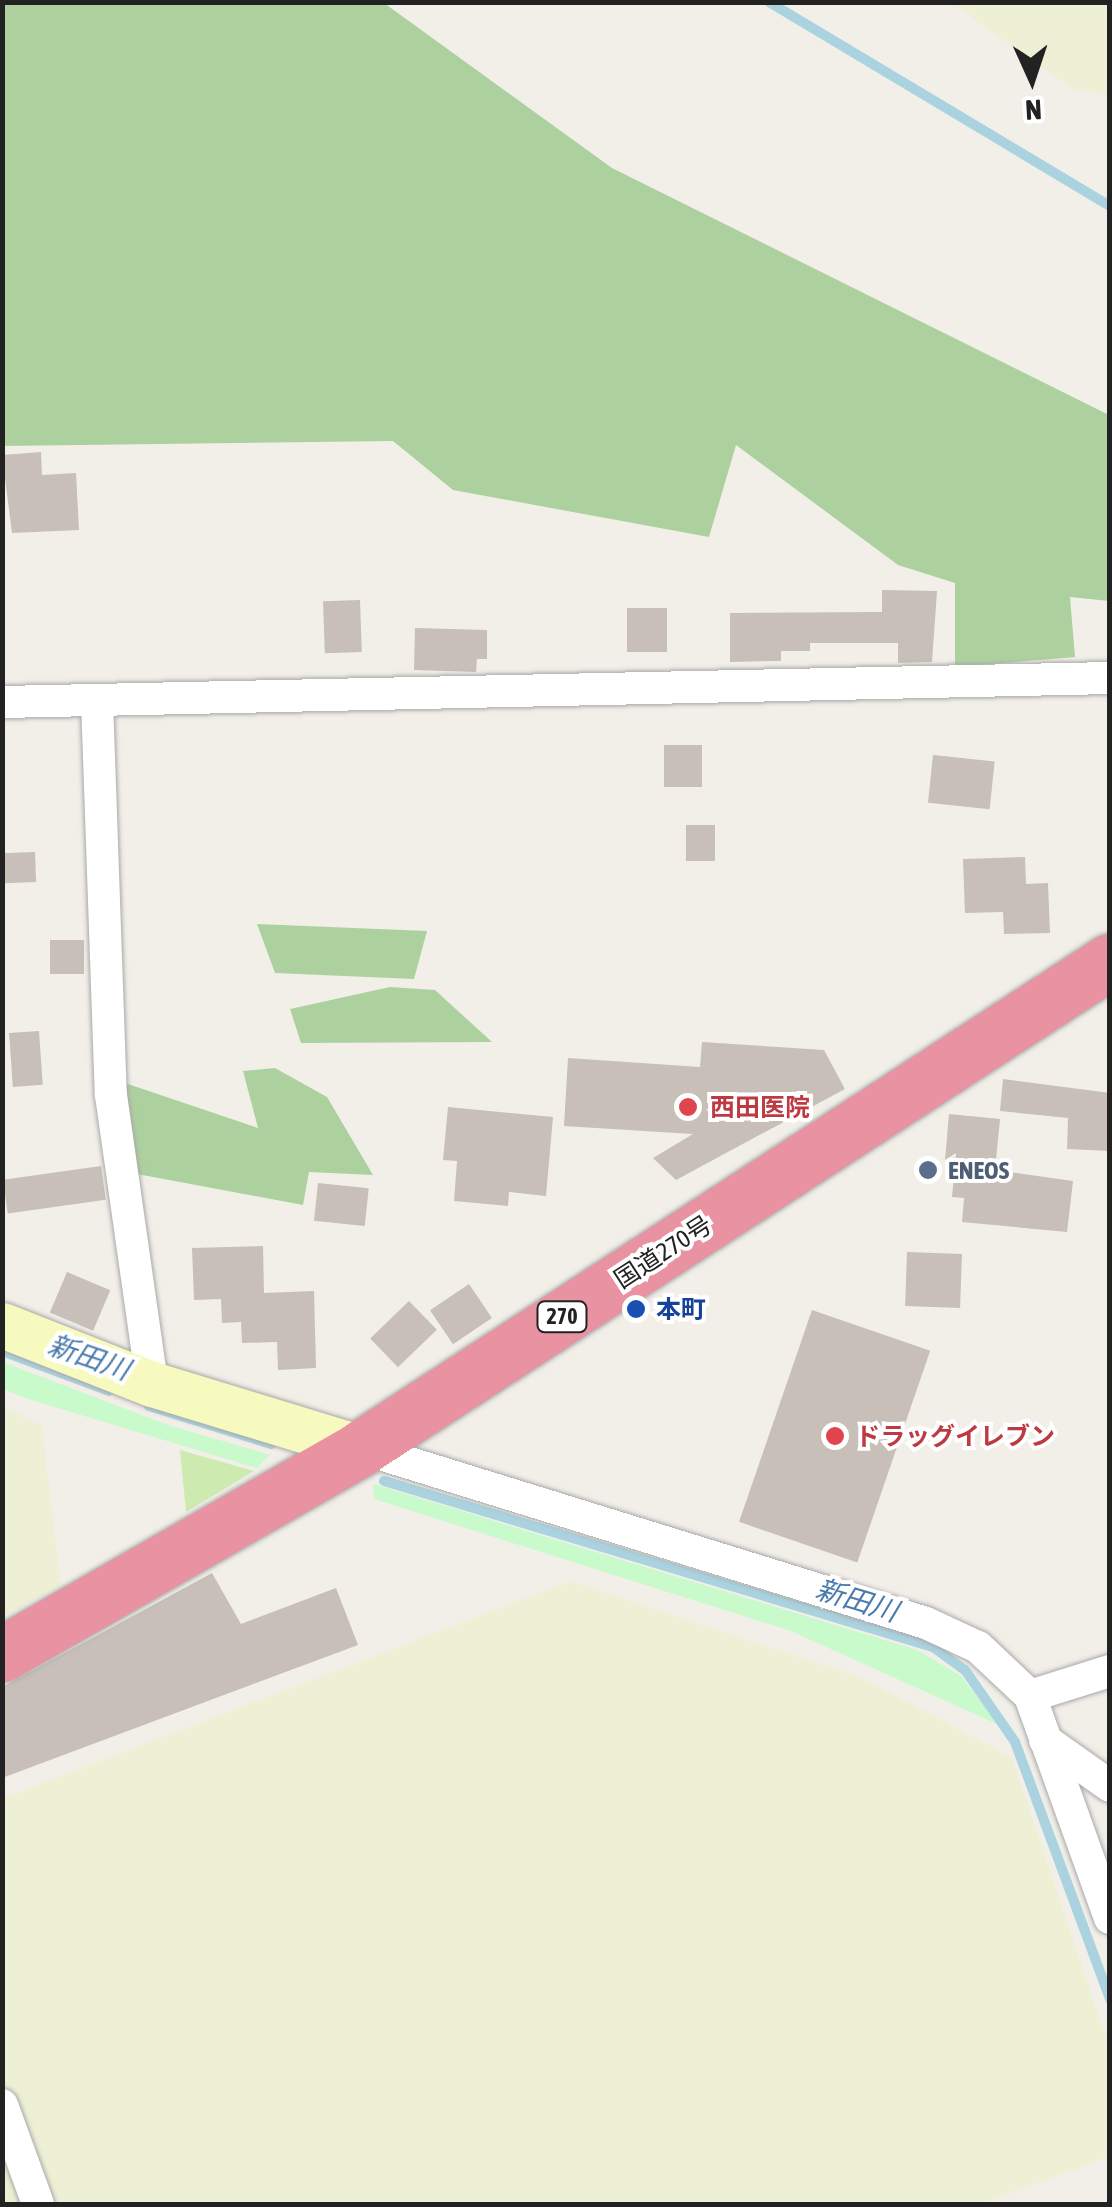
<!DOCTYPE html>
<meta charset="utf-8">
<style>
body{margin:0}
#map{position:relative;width:1112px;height:2207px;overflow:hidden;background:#f2efe9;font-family:"Asap Condensed","Noto Sans JP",sans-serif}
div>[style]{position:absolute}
.farmland>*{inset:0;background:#eef0d5}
.grass>*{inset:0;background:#cdebb0}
.forest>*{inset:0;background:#add19e}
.park>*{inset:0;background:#c8facc}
.stream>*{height:10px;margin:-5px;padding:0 5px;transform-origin:5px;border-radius:5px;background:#aad3df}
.building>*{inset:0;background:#c7bfb8;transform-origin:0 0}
.roads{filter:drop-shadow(0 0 2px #a9a9a9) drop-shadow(0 0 2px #a9a9a9)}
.street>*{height:32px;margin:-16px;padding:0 16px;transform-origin:16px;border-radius:16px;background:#fff}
.secondary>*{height:45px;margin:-22.5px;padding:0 22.5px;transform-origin:22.5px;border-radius:22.5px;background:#f7fabf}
.highway>*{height:55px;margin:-27.5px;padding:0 27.5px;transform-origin:27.5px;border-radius:27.5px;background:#e892a2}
.dots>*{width:28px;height:28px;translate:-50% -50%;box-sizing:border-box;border:5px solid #fff;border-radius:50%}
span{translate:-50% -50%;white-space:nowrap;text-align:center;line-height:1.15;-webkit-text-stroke:8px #fff;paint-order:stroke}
.shield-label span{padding:2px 8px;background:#fff;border:2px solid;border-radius:8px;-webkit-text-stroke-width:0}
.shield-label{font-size:22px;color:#222;font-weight:700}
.health-label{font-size:25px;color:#be3a42;font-weight:700}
.left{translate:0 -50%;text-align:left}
.service-label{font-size:25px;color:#4e5e75;font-weight:700}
.street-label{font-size:25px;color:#222}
.transit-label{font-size:25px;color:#164399;font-weight:700}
.water-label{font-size:28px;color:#4a7aab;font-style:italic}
.frame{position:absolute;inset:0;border:5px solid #222;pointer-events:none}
.north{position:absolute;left:982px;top:30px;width:100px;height:100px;-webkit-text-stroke:8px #fff;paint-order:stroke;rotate:177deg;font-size:28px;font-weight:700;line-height:40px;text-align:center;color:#222}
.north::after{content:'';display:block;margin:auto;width:35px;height:45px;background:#222;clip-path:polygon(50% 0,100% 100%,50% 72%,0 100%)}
</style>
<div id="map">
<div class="farmland">
<i style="clip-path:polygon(951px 3px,1109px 3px,1109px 95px,1073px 89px)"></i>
<i style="clip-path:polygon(3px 1407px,42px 1425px,61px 1586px,3px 1616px)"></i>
<i style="clip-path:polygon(571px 1581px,858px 1676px,1012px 1757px,1109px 2046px,1109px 2157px,981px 2204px,3px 2204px,3px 1798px)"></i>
</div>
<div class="grass">
<i style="clip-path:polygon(180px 1450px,254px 1471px,186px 1512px)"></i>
</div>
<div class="forest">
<i style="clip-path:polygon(2px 3px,384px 3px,612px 168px,1109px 415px,1109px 601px,1070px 597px,1075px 657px,955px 667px,955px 583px,898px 565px,736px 445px,709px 537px,453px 490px,393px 441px,3px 446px)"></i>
<i style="clip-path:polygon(257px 924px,427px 931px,414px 979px,275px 973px)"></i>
<i style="clip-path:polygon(390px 987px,435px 990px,492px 1042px,301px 1043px,290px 1009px)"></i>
<i style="clip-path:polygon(275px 1068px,327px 1097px,373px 1175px,309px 1172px,303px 1205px,137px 1174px,125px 1083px,258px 1128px,243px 1071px)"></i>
</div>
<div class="park">
<i style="clip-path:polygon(3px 1362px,165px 1424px,270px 1455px,257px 1468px,28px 1399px,3px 1389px)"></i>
<i style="clip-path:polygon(373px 1484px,917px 1650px,961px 1676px,999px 1725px,791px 1631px,374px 1499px)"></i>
</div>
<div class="stream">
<i style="left:769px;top:2px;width:397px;rotate:30.9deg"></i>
<i style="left:2px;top:1351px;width:114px;rotate:20.5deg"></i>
<i style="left:149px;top:1406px;width:128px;rotate:17.3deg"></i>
<i style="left:384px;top:1481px;width:574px;rotate:16.82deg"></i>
<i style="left:933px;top:1647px;width:39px;rotate:36deg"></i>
<i style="left:965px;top:1670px;width:88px;rotate:55.2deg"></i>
<i style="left:1015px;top:1742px;width:274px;rotate:69.7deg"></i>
</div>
<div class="building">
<i style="clip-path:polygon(41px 452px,42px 475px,76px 473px,79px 530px,12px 533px,2px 455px)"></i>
<i style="clip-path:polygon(882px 590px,937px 591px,932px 662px,898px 663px,898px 643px,810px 643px,810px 651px,781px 651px,781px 661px,730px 662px,730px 613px,882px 612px)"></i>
<i style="left:360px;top:600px;width:52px;height:37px;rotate:88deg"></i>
<i style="left:627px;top:608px;width:40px;height:44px"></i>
<i style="clip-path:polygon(415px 628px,487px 630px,487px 659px,477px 659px,476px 672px,414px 670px)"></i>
<i style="left:664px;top:745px;width:38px;height:42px"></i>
<i style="left:933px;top:755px;width:62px;height:48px;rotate:6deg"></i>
<i style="left:686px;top:825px;width:29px;height:36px"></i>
<i style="left:35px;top:852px;width:30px;height:33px;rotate:88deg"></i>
<i style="clip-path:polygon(1025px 857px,1026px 884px,1048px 883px,1050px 933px,1004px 934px,1003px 912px,965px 913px,963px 859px)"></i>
<i style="left:84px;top:940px;width:34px;height:34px;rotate:90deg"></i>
<i style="left:39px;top:1031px;width:54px;height:30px;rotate:86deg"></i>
<i style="clip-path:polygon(702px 1042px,824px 1050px,845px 1089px,676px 1180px,653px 1158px,693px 1134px,564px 1126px,568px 1058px,700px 1067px)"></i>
<i style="clip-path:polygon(1003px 1079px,1110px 1093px,1110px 1151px,1067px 1149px,1068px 1118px,1000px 1111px)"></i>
<i style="clip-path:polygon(448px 1107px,553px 1117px,546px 1196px,509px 1192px,508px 1206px,454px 1201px,457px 1161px,443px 1160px)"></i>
<i style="clip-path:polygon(949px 1114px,1000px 1119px,995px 1170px,1073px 1181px,1067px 1232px,962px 1222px,964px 1198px,952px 1197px,956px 1153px,945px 1160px)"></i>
<i style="left:101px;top:1166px;width:34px;height:99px;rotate:82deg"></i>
<i style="left:318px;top:1183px;width:51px;height:38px;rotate:6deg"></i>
<i style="clip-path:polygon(263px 1246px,264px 1293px,314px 1291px,316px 1368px,278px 1370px,277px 1342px,242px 1343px,241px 1322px,222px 1323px,221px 1299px,194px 1300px,192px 1248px)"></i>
<i style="left:907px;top:1252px;width:55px;height:54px;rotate:2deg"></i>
<i style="left:67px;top:1272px;width:47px;height:44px;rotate:23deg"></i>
<i style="left:469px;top:1284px;width:41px;height:47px;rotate:56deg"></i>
<i style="left:409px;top:1301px;width:40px;height:54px;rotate:46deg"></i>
<i style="left:812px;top:1310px;width:125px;height:224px;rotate:19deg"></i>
<i style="clip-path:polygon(212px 1573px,241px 1624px,336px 1588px,358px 1645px,2px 1778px,2px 1687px)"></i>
</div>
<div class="roads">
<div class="street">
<i style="left:97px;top:700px;width:395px;rotate:88deg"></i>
<i style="left:111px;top:1095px;width:292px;rotate:81.9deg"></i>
<i style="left:2px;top:702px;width:1108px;rotate:-1.24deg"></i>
<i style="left:361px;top:1448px;width:591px;rotate:17.21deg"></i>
<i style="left:926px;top:1623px;width:57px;rotate:24.8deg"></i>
<i style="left:978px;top:1647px;width:71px;rotate:43.3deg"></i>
<i style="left:1030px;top:1696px;width:236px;rotate:70.2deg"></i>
<i style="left:1030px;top:1696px;width:84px;rotate:-17.4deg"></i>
<i style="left:1045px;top:1740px;width:80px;rotate:35.3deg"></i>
<i style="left:2px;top:2105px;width:105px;rotate:70deg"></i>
</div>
<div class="secondary">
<i style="left:2px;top:1325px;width:161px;rotate:21.5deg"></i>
<i style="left:152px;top:1384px;width:219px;rotate:17deg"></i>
</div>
<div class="highway">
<i style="left:2px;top:1654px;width:414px;rotate:-29.8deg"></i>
<i style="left:361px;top:1448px;width:893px;rotate:-33.03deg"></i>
</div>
</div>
<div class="dots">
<i style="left:688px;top:1107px;background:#e0444e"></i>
<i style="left:928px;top:1170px;background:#5c6f8a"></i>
<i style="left:636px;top:1309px;background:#1a4fb4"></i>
<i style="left:835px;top:1436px;background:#e0444e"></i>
</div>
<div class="shield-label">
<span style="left:562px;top:1317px">270</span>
</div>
<div class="health-label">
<span class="left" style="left:710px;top:1107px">西田医院</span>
<span class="left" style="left:855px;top:1436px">ドラッグイレブン</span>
</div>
<div class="service-label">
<span class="left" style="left:948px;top:1170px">ENEOS</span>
</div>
<div class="street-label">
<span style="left:663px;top:1252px;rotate:-33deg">国道270号</span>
</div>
<div class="transit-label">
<span class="left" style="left:656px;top:1309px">本町</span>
</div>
<div class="water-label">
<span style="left:89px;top:1357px;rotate:19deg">新田川</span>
<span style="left:857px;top:1600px;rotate:17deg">新田川</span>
</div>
<div class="frame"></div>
<div class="north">N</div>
</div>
